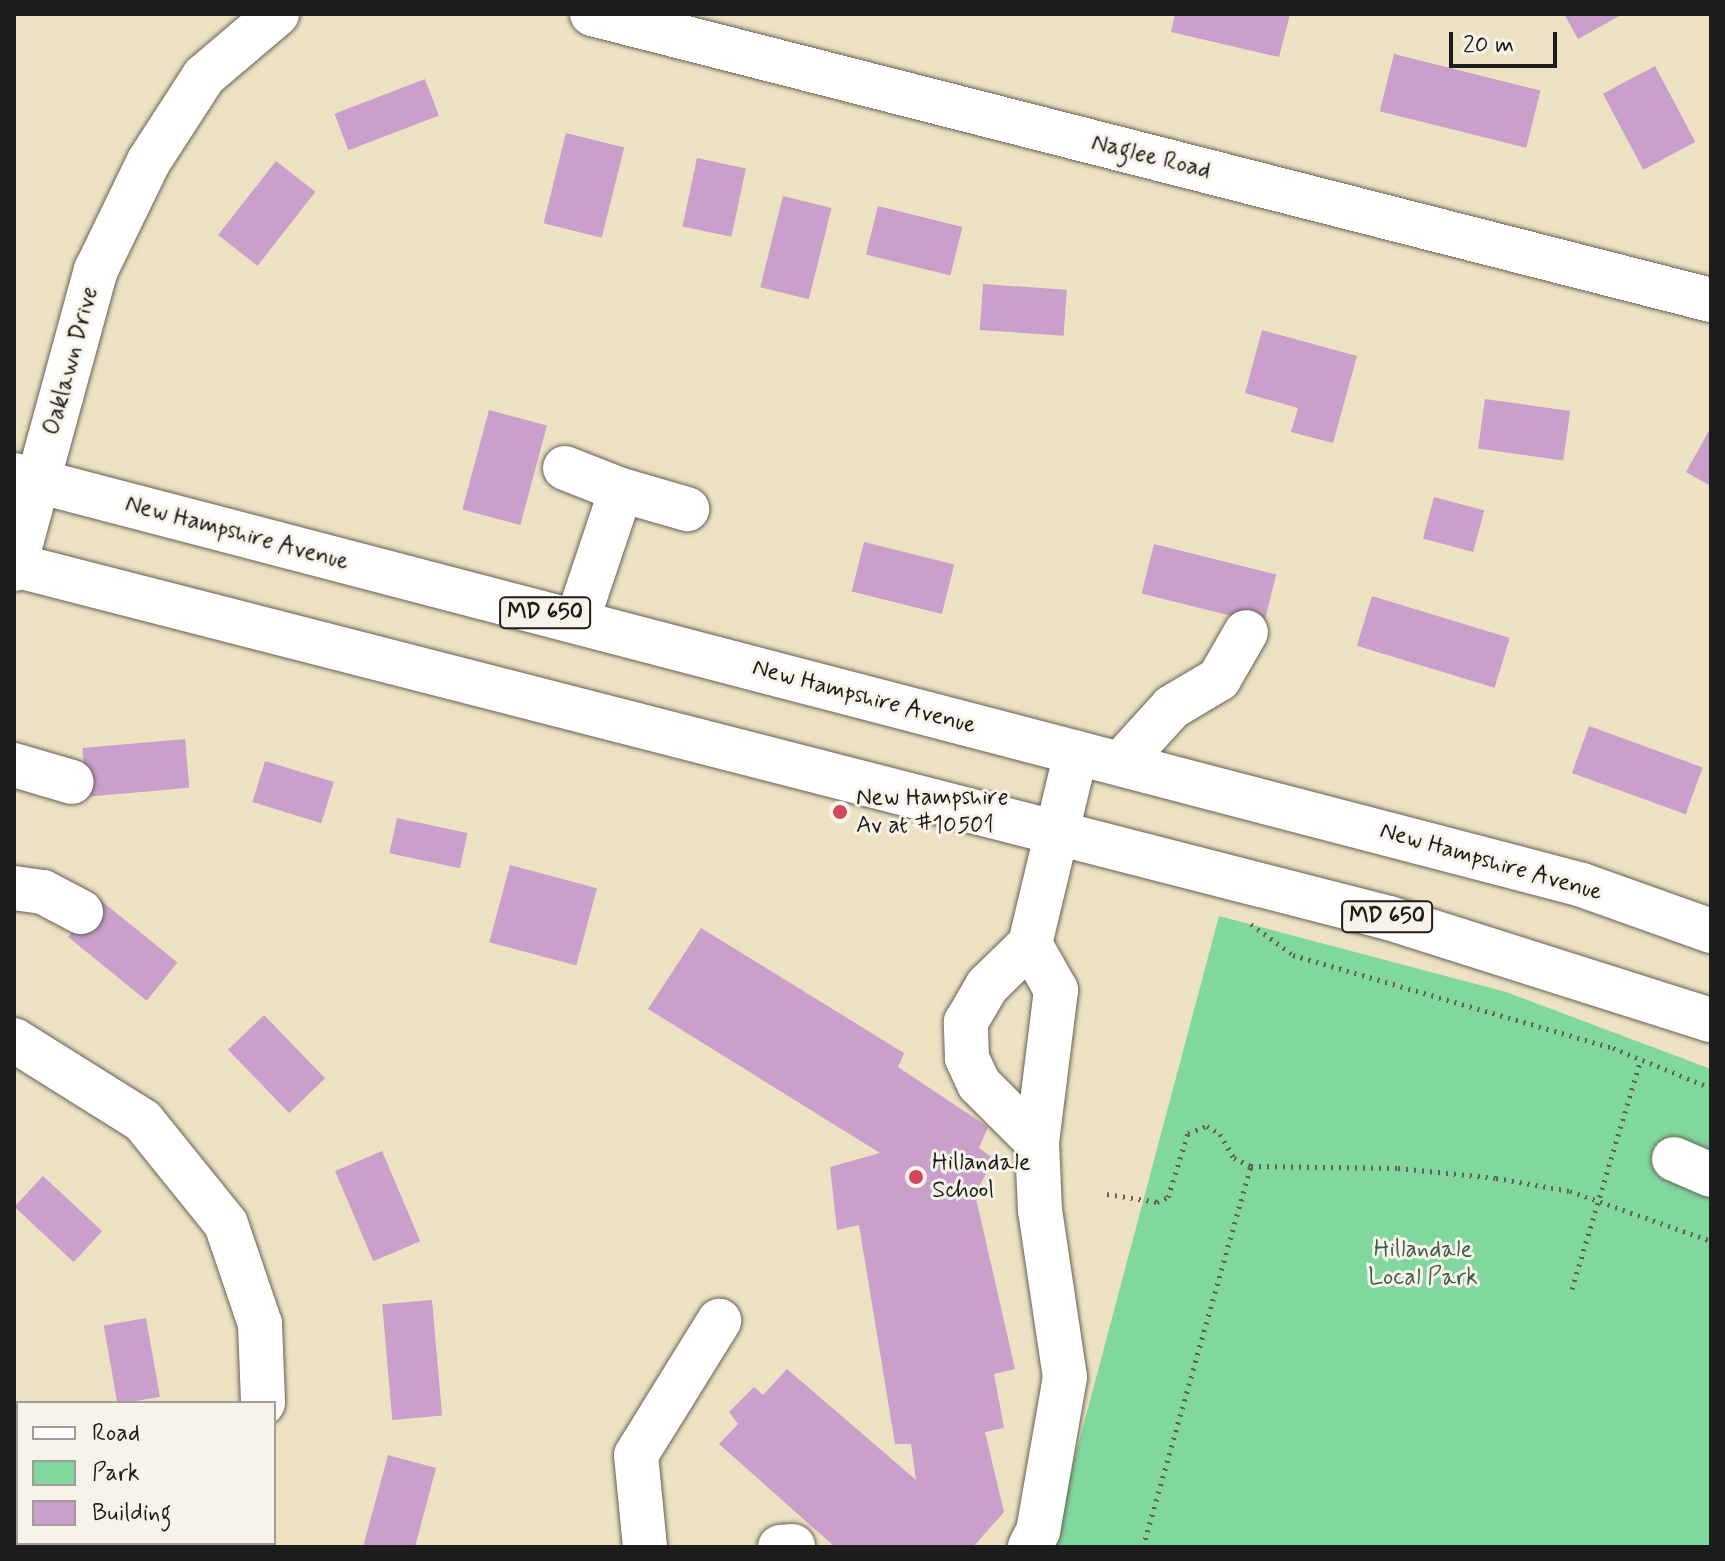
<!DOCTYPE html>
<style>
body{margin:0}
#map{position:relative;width:1725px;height:1561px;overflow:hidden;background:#ece2c2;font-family:Mynerve,sans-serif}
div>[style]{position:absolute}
.green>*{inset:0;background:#80d89d}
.building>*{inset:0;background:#ca9fcc;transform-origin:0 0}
.path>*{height:5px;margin-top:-2.5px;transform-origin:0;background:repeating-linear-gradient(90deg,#656156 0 2px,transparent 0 8px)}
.roads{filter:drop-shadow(0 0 2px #656156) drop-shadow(0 0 2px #656156)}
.minor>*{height:44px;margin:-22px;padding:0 22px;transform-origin:22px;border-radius:22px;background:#fff}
.major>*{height:44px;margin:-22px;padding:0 22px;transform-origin:22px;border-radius:22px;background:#fff}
.dots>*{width:22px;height:22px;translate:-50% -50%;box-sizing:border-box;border:4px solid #f7f3e8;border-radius:50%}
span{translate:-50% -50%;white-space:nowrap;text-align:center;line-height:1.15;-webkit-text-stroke:6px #f7f3e8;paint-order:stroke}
.shield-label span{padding:2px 6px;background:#f7f3e8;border:2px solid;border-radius:6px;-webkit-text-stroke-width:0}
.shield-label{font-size:22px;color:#1c1c1c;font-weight:700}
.street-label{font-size:24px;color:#1c1c1c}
.poi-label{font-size:24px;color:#1c1c1c}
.left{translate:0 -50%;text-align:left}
.park-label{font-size:24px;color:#3f5e49}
.frame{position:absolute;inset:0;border:16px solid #1c1c1c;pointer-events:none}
.legend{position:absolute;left:16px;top:1401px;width:260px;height:144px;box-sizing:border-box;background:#f7f3e8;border:2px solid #9f9d96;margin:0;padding:10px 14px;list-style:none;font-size:24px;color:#1c1c1c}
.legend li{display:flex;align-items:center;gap:16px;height:40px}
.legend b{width:40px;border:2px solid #9f9d96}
.scale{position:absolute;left:1449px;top:32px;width:108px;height:36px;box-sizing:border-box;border:4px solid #1c1c1c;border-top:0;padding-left:10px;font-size:24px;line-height:28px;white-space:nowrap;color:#1c1c1c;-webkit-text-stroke:6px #f7f3e8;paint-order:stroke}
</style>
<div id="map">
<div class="green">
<i style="clip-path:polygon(1219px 916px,1506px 992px,1711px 1069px,1711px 1547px,1051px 1547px)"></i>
</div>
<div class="building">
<i style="clip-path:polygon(1175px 14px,1290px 14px,1279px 57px,1171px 32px)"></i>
<i style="clip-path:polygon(1564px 14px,1623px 14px,1578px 39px)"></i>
<i style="left:1394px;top:54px;width:151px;height:59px;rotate:14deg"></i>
<i style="left:1655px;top:66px;width:86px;height:59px;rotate:62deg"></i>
<i style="left:425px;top:79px;width:39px;height:97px;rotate:69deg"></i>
<i style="left:566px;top:133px;width:60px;height:93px;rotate:14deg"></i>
<i style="left:697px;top:158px;width:50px;height:70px;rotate:12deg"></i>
<i style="left:276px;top:161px;width:50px;height:94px;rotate:38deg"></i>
<i style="left:783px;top:196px;width:50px;height:94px;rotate:14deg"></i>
<i style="left:878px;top:206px;width:87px;height:50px;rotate:14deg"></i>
<i style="left:983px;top:284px;width:84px;height:46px;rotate:4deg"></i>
<i style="clip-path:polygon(1262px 330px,1357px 356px,1333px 443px,1291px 432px,1298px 408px,1245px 393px)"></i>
<i style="left:1485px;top:399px;width:86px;height:50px;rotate:8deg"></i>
<i style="left:489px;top:410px;width:60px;height:103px;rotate:15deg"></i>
<i style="clip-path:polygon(1711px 427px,1711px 486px,1686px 472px)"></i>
<i style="left:1434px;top:497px;width:52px;height:43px;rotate:15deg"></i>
<i style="left:864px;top:542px;width:93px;height:51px;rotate:14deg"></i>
<i style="left:1154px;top:544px;width:126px;height:51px;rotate:14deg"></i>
<i style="left:1372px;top:596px;width:144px;height:52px;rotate:17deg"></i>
<i style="left:1589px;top:726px;width:121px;height:50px;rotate:20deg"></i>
<i style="left:185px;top:739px;width:49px;height:103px;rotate:85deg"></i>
<i style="left:265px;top:761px;width:72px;height:43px;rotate:17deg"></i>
<i style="left:397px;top:818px;width:72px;height:36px;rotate:12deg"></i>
<i style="left:510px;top:865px;width:90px;height:80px;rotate:15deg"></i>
<i style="left:99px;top:899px;width:101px;height:49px;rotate:39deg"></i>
<i style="clip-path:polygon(701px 928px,904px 1053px,898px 1067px,988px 1127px,979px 1148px,994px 1159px,975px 1194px,1015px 1369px,994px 1374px,1004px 1428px,985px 1432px,1004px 1512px,973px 1547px,835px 1547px,719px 1444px,738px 1424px,729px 1412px,754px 1387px,763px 1395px,787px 1369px,916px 1480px,911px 1444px,895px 1444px,859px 1225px,837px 1230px,830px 1167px,880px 1153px,648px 1009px)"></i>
<i style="left:264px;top:1015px;width:88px;height:50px;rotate:46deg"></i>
<i style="left:382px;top:1151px;width:98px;height:51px;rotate:67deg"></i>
<i style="left:43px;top:1176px;width:81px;height:42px;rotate:43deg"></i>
<i style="left:432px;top:1300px;width:116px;height:50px;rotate:85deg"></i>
<i style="left:146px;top:1318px;width:80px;height:43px;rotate:80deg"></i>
<i style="clip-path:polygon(388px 1455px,436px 1468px,415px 1547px,363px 1547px)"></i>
<i style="clip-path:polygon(57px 1543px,115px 1543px,55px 1547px)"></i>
</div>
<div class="path">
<i style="left:1251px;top:924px;width:52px;rotate:36.4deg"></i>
<i style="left:1293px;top:955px;width:333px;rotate:16.2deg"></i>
<i style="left:1613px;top:1048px;width:106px;rotate:22.2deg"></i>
<i style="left:1107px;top:1194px;width:51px;rotate:9.1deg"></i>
<i style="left:1157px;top:1202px;width:12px;rotate:-24deg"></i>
<i style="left:1168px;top:1197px;width:67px;rotate:-72.6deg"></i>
<i style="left:1188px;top:1133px;width:20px;rotate:-20deg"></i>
<i style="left:1207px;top:1126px;width:15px;rotate:32deg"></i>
<i style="left:1220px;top:1134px;width:28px;rotate:60deg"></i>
<i style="left:1234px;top:1158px;width:19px;rotate:25deg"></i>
<i style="left:1251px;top:1166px;width:147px;rotate:0.8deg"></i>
<i style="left:1398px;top:1168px;width:99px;rotate:5.8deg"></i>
<i style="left:1496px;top:1178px;width:75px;rotate:10deg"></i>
<i style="left:1570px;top:1191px;width:150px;rotate:19.5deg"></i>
<i style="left:1572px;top:1289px;width:240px;rotate:-73.3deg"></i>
<i style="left:1143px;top:1547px;width:396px;rotate:-74.2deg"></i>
</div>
<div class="roads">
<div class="minor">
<i style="left:592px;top:14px;width:1155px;rotate:14.34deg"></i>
<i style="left:565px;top:468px;width:60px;rotate:21.4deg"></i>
<i style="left:14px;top:569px;width:310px;rotate:-74.7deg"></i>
<i style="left:96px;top:270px;width:121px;rotate:-64.1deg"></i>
<i style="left:149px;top:161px;width:101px;rotate:-57.1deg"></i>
<i style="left:204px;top:76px;width:96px;rotate:-40.3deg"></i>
<i style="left:577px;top:621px;width:138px;rotate:-71.4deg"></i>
<i style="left:621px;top:490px;width:69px;rotate:16.1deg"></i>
<i style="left:1121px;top:763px;width:76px;rotate:-47.7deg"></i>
<i style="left:1172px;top:707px;width:55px;rotate:-30.8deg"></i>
<i style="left:1219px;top:679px;width:54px;rotate:-60.1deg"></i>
<i style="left:14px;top:765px;width:60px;rotate:16.3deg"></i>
<i style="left:14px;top:888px;width:29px;rotate:8deg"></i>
<i style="left:43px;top:892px;width:43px;rotate:27.8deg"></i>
<i style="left:1030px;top:944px;width:53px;rotate:60.5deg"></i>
<i style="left:1056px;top:990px;width:153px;rotate:97.1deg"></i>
<i style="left:1037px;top:1142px;width:68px;rotate:87.5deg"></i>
<i style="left:1040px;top:1210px;width:169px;rotate:81.5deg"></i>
<i style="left:1065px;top:1377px;width:156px;rotate:99.9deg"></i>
<i style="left:1038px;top:1531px;width:18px;rotate:117deg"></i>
<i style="left:14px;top:1040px;width:152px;rotate:32.1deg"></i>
<i style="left:143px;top:1121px;width:132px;rotate:51.1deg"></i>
<i style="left:226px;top:1224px;width:106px;rotate:71.2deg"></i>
<i style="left:260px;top:1324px;width:79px;rotate:87.8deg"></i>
<i style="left:1037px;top:1142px;width:82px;rotate:-135deg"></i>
<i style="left:979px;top:1084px;width:29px;rotate:-115deg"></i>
<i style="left:967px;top:1058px;width:36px;rotate:-92deg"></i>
<i style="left:966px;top:1022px;width:42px;rotate:-59.7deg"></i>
<i style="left:987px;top:986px;width:60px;rotate:-44.3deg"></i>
<i style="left:1030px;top:944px;width:197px;rotate:-76.5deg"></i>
<i style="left:1674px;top:1159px;width:40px;rotate:23.4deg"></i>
<i style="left:236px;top:1547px;width:4px;rotate:-76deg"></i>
<i style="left:645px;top:1547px;width:92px;rotate:-95.6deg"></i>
<i style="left:636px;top:1455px;width:158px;rotate:-58.2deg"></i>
<i style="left:780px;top:1547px;width:13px;rotate:-4deg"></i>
</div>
<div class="major">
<i style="left:14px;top:475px;width:1621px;rotate:14.65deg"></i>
<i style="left:1582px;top:885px;width:137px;rotate:19.6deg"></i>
<i style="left:14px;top:565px;width:1420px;rotate:14.4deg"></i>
<i style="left:1389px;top:918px;width:338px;rotate:17.6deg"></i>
</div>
</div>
<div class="dots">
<i style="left:840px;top:812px;background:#d1495b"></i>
<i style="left:916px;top:1177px;background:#d1495b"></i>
</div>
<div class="shield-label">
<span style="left:545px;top:613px">MD 650</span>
<span style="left:1387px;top:917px">MD 650</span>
</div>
<div class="street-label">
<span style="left:1151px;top:157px;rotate:14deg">Naglee Road</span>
<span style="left:71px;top:361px;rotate:-75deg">Oaklawn Drive</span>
<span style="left:237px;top:533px;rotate:15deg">New Hampshire Avenue</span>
<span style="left:864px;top:697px;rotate:15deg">New Hampshire Avenue</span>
<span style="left:1491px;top:862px;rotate:16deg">New Hampshire Avenue</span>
</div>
<div class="poi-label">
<span class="left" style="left:856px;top:812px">New Hampshire<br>Av at #10501</span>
<span class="left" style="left:932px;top:1177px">Hillandale<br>School</span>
</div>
<div class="park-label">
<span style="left:1423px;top:1264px">Hillandale<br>Local Park</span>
</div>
<div class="frame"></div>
<ul class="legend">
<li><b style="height:10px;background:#fff"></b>Road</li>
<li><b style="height:22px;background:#80d89d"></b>Park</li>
<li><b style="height:22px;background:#ca9fcc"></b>Building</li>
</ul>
<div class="scale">20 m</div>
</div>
